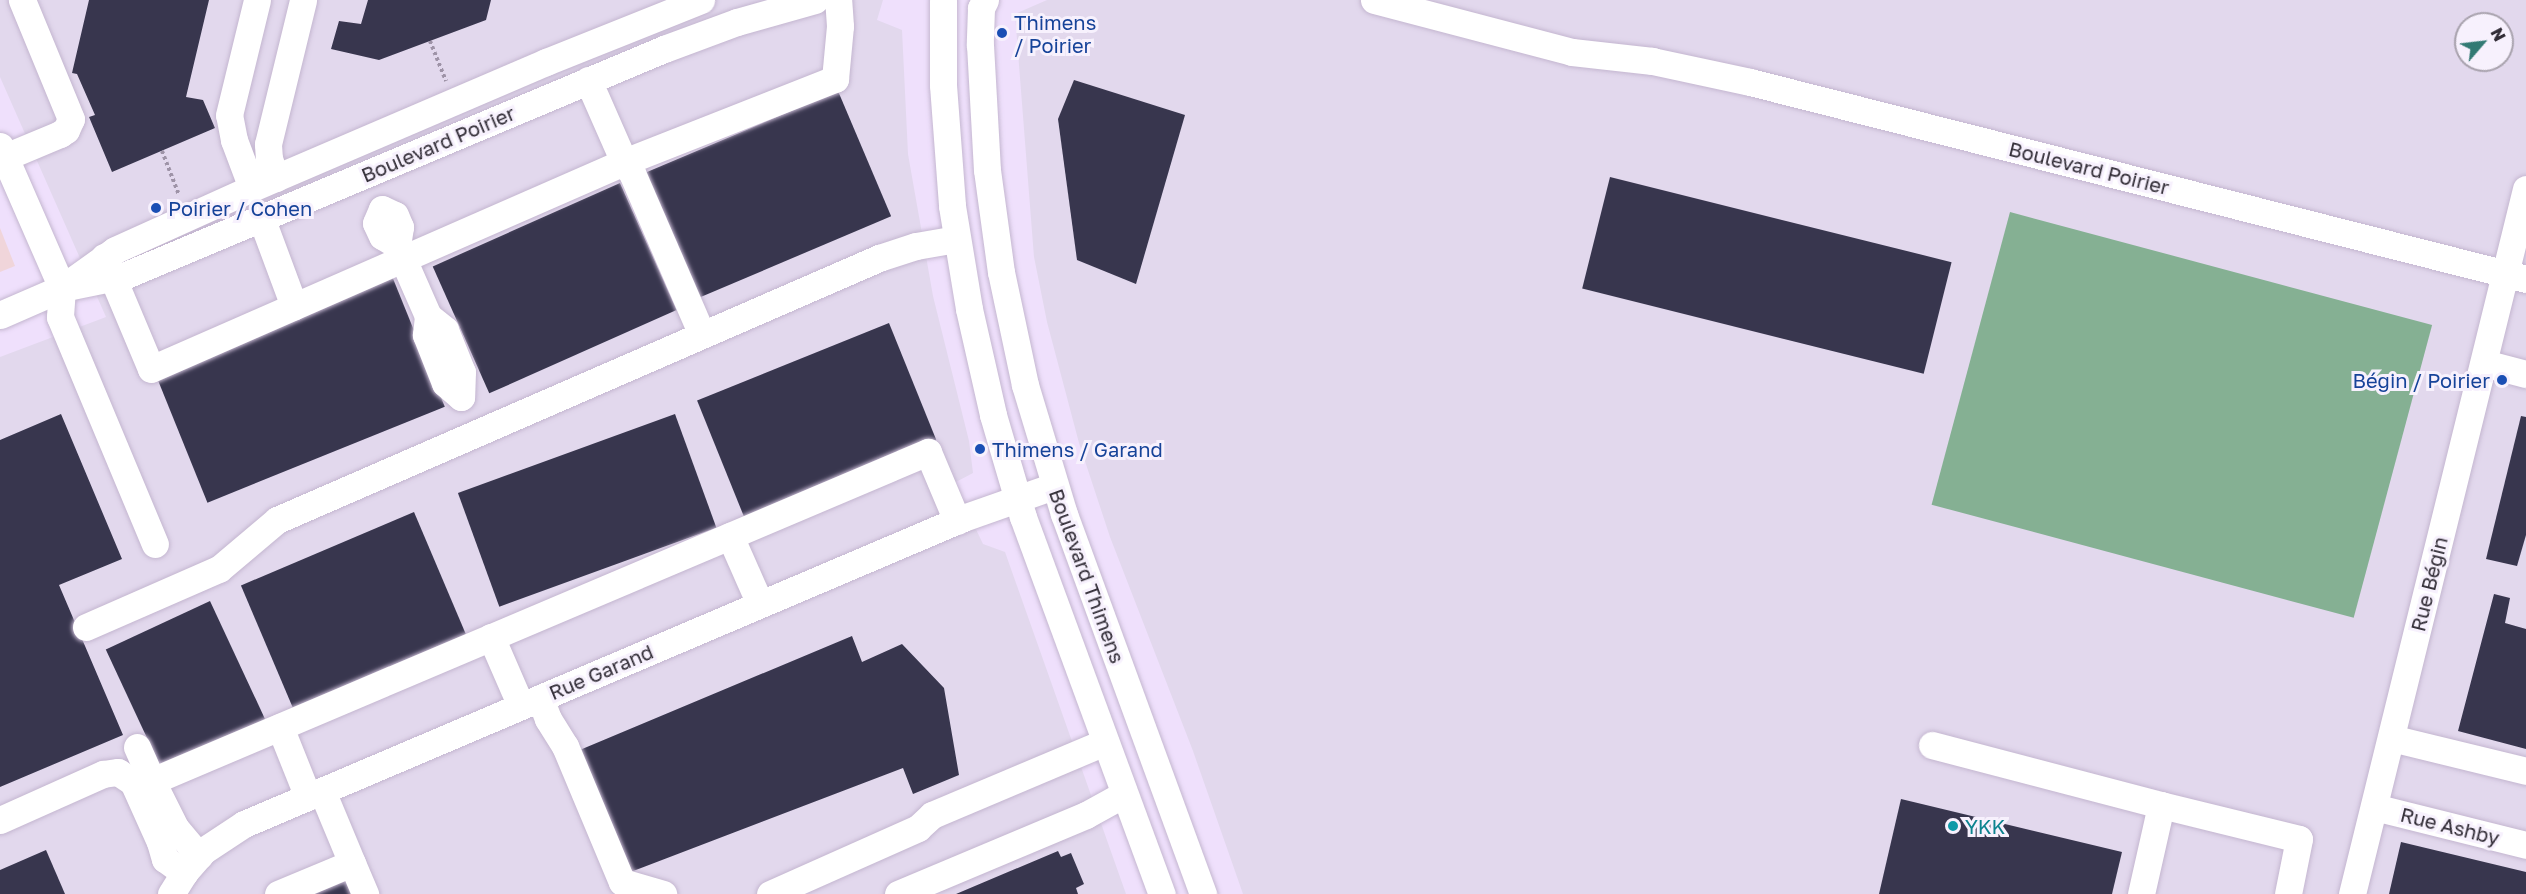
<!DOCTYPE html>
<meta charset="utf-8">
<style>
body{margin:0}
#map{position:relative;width:2526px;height:894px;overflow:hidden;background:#efe0fc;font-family:"Golos Text",sans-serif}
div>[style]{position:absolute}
.commercial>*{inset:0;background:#f0d5da}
.industrial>*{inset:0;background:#e2d8ed}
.forest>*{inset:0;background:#85b093;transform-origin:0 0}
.building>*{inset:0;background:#38364e;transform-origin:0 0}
.path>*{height:4px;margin-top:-2px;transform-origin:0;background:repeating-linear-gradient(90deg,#9e93a7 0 3px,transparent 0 6px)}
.roads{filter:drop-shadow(0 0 2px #c4b6d0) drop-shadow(0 0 2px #c4b6d0)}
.minor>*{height:27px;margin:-13.5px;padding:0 13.5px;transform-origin:13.5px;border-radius:13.5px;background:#fff}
.dots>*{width:16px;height:16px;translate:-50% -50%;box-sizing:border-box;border:3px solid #f7f1fd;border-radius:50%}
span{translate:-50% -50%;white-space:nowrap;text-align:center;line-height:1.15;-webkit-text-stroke:6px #f7f1fd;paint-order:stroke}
.transit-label{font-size:20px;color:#164399}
.left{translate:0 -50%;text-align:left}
.right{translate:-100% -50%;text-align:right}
.street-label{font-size:20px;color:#312c36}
.culture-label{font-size:20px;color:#0d838f}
.north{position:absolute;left:2454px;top:12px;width:60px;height:60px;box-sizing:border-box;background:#f7f1fd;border:2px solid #a8a2ad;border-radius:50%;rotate:62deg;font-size:16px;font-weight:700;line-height:24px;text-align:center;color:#312c36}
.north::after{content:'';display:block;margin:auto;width:21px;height:27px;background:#327a74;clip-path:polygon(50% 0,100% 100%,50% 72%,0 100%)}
</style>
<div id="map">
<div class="commercial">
<i style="clip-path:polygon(0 228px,15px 266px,0 272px)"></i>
</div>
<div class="industrial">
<i style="clip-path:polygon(0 0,883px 0,877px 20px,902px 30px,908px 154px,933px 296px,969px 441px,973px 473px,954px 483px,983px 544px,1005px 552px,1126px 894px,0 894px,0 357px,106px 317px,0 77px)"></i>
<i style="clip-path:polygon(evenodd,1047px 0,2526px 0,2526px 894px,1243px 894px,1193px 751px,1110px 537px,1079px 443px,1047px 322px,1034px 257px,1015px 14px,1047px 0,2466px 24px,2502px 24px,2502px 60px,2466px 60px,2466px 24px)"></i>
</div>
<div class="forest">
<i style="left:2010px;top:212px;width:437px;height:303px;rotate:15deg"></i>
</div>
<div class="building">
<i style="clip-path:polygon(89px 0,209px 0,186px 97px,203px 100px,215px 128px,112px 172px,89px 117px,95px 115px,77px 74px,72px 73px)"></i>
<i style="clip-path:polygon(368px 0,491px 0,486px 20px,379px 60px,331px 49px,339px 21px,361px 24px)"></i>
<i style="clip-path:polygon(1074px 80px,1185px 115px,1136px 284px,1077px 260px,1058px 119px)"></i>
<i style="left:838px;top:91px;width:136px;height:212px;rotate:67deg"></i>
<i style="left:1610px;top:177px;width:352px;height:115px;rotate:14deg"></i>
<i style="left:620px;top:183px;width:139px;height:205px;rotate:66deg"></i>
<i style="left:392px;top:276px;width:141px;height:256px;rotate:68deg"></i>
<i style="left:889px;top:323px;width:126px;height:207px;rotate:68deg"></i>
<i style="clip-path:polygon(61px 414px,122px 559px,59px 585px,123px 735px,0 787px,0 440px)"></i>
<i style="left:675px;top:414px;width:121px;height:231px;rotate:70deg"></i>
<i style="clip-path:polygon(2521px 416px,2526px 417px,2526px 535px,2517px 566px,2486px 559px)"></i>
<i style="left:414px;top:512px;width:135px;height:188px;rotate:67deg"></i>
<i style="clip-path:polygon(2494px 594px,2510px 598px,2505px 623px,2526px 629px,2526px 749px,2458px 731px)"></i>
<i style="left:210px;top:601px;width:132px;height:115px;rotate:65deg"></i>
<i style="clip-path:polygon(852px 636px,862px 662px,902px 644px,944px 688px,959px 775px,913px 794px,903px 768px,628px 873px,575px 752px)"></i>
<i style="clip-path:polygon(1901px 799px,2122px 852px,2112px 894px,1879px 894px)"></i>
<i style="clip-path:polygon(2401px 842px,2526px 872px,2526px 894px,2389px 894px)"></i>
<i style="clip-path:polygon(46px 850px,65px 894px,0 894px,0 870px)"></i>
<i style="clip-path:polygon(1058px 851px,1061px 857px,1071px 853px,1084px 884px,1076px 888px,1078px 894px,956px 894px)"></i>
<i style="clip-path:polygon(347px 873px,356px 894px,301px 894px)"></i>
</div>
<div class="path">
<i style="left:430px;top:41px;width:43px;rotate:68.2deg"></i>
<i style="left:162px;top:151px;width:47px;rotate:68.9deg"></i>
</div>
<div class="roads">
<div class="minor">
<i style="left:943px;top:0;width:85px;rotate:90deg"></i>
<i style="left:943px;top:85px;width:121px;rotate:85.7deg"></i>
<i style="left:952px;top:206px;width:104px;rotate:80.6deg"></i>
<i style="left:969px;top:309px;width:109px;rotate:77.2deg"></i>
<i style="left:993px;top:415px;width:106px;rotate:73.6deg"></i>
<i style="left:1023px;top:517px;width:402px;rotate:69.8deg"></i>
<i style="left:985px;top:0;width:9px;rotate:117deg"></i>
<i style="left:981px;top:8px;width:37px;rotate:92deg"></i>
<i style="left:980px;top:45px;width:125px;rotate:86.8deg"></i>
<i style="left:987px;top:170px;width:103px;rotate:82.2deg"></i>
<i style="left:1001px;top:272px;width:116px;rotate:78deg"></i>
<i style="left:1025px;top:385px;width:135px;rotate:73.2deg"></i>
<i style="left:1064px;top:514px;width:405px;rotate:69.9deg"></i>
<i style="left:1374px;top:0;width:205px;rotate:14.7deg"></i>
<i style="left:1572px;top:52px;width:81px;rotate:6.4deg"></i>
<i style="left:1652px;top:61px;width:100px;rotate:12.1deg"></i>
<i style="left:1750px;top:82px;width:801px;rotate:14.24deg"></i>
<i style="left:588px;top:80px;width:90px;rotate:66.3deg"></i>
<i style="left:624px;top:162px;width:14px;rotate:54deg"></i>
<i style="left:632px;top:173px;width:176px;rotate:66.6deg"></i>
<i style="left:0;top:146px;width:155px;rotate:66.4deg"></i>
<i style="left:62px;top:288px;width:29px;rotate:94deg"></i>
<i style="left:60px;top:317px;width:246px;rotate:67.3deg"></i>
<i style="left:5px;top:157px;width:60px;rotate:-22.7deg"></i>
<i style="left:60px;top:134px;width:7px;rotate:-34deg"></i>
<i style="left:66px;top:130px;width:12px;rotate:-66deg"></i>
<i style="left:71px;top:119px;width:129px;rotate:-112.4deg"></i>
<i style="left:276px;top:178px;width:20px;rotate:-110deg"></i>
<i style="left:269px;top:159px;width:15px;rotate:-94deg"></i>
<i style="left:268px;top:144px;width:148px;rotate:-76.3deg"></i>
<i style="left:252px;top:188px;width:51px;rotate:-110.6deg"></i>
<i style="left:234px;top:140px;width:25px;rotate:-101deg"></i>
<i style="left:229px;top:115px;width:118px;rotate:-76.3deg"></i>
<i style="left:262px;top:220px;width:92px;rotate:69.6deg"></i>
<i style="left:397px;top:245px;width:17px;rotate:-149deg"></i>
<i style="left:382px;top:236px;width:14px;rotate:-115deg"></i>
<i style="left:376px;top:223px;width:15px;rotate:-67deg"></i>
<i style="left:382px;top:209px;width:14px;rotate:25deg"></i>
<i style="left:395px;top:215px;width:13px;rotate:67deg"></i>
<i style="left:400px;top:227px;width:18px;rotate:99deg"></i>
<i style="left:397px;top:245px;width:15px;rotate:67deg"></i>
<i style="left:403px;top:259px;width:62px;rotate:66.3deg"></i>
<i style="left:428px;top:316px;width:22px;rotate:39deg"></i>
<i style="left:445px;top:330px;width:45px;rotate:68deg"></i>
<i style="left:462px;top:372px;width:25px;rotate:92deg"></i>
<i style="left:461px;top:397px;width:21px;rotate:-139deg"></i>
<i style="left:445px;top:383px;width:52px;rotate:-111.6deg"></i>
<i style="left:426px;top:335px;width:19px;rotate:-84deg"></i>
<i style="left:104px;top:257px;width:121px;rotate:67.2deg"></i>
<i style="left:151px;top:369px;width:516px;rotate:-23.64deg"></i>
<i style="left:624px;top:162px;width:227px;rotate:-21.5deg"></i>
<i style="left:835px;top:79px;width:53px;rotate:-84.6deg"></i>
<i style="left:840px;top:26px;width:26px;rotate:-94deg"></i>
<i style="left:62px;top:288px;width:65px;rotate:-11.5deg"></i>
<i style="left:126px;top:275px;width:584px;rotate:-22.79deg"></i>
<i style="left:664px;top:49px;width:78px;rotate:-20.3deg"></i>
<i style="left:737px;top:22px;width:81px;rotate:-15.8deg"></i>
<i style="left:0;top:315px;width:68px;rotate:-23.5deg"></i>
<i style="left:62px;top:288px;width:65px;rotate:-35.6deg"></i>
<i style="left:115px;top:250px;width:150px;rotate:-24.3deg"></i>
<i style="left:252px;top:188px;width:320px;rotate:-23.2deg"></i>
<i style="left:546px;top:62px;width:167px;rotate:-21.8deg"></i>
<i style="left:2484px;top:363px;width:43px;rotate:14.7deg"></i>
<i style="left:730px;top:536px;width:74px;rotate:66.2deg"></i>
<i style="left:86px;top:627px;width:145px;rotate:-23.6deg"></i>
<i style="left:219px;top:569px;width:76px;rotate:-40.2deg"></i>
<i style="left:277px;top:520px;width:657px;rotate:-23.52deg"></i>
<i style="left:879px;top:258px;width:39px;rotate:-18deg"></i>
<i style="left:916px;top:246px;width:41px;rotate:-9.9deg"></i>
<i style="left:491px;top:637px;width:75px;rotate:66.5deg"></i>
<i style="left:540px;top:698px;width:22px;rotate:69deg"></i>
<i style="left:548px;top:719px;width:32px;rotate:58deg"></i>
<i style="left:565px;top:746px;width:147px;rotate:67.3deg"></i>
<i style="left:622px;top:882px;width:43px;rotate:16.3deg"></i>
<i style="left:280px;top:727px;width:75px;rotate:68.2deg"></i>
<i style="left:2391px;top:738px;width:139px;rotate:13.7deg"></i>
<i style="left:1932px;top:745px;width:237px;rotate:14.7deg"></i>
<i style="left:137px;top:747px;width:37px;rotate:66deg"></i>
<i style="left:2374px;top:807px;width:157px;rotate:14deg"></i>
<i style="left:0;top:820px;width:113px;rotate:-24.1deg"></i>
<i style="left:103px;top:774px;width:15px;rotate:-8deg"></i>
<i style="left:118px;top:772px;width:18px;rotate:34deg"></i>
<i style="left:133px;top:782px;width:66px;rotate:65.8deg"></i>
<i style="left:160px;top:842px;width:18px;rotate:74deg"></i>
<i style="left:165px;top:859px;width:24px;rotate:36deg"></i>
<i style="left:199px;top:856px;width:35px;rotate:-130deg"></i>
<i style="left:176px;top:829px;width:54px;rotate:-116.6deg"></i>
<i style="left:152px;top:781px;width:843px;rotate:-22.98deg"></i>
<i style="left:928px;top:452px;width:75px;rotate:67.2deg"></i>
<i style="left:352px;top:863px;width:34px;rotate:67deg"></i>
<i style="left:171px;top:894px;width:25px;rotate:-58deg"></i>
<i style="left:184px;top:873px;width:29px;rotate:-49deg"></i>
<i style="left:203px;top:851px;width:49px;rotate:-33.4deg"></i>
<i style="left:244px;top:824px;width:781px;rotate:-23.05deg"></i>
<i style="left:963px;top:518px;width:96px;rotate:-19.4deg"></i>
<i style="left:278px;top:894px;width:80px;rotate:-22.7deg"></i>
<i style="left:352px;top:863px;width:78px;rotate:-112.6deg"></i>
<i style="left:770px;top:894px;width:162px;rotate:-24deg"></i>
<i style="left:918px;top:828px;width:19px;rotate:-43deg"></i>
<i style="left:932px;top:815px;width:188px;rotate:-22.9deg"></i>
<i style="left:898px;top:894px;width:204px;rotate:-22.8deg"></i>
<i style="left:1086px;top:815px;width:43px;rotate:-28.9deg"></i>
<i style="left:2141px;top:894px;width:91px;rotate:-77.3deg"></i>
<i style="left:2161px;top:805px;width:142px;rotate:13.8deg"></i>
<i style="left:2299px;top:839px;width:56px;rotate:101.3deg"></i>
<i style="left:2352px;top:894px;width:726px;rotate:-76.14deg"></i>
</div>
</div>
<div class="dots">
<i style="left:1002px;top:33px;background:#1a4fb4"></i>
<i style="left:156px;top:208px;background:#1a4fb4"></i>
<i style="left:2502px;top:380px;background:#1a4fb4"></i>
<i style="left:980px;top:449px;background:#1a4fb4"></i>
<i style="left:1953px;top:826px;background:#0f9aa8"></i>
</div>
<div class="transit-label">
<span class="left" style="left:1014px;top:34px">Thimens<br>/ Poirier</span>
<span class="left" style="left:168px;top:208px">Poirier / Cohen</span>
<span class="right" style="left:2490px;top:380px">Bégin / Poirier</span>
<span class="left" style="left:992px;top:449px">Thimens / Garand</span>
</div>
<div class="street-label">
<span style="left:438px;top:144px;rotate:-23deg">Boulevard Poirier</span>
<span style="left:2089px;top:168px;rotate:14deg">Boulevard Poirier</span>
<span style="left:1087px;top:576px;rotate:70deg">Boulevard Thimens</span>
<span style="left:2429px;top:584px;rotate:-76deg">Rue Bégin</span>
<span style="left:601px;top:672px;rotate:-23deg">Rue Garand</span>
<span style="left:2450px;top:826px;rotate:14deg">Rue Ashby</span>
</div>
<div class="culture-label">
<span class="left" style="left:1965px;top:826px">YKK</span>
</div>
<div class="north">N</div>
</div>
